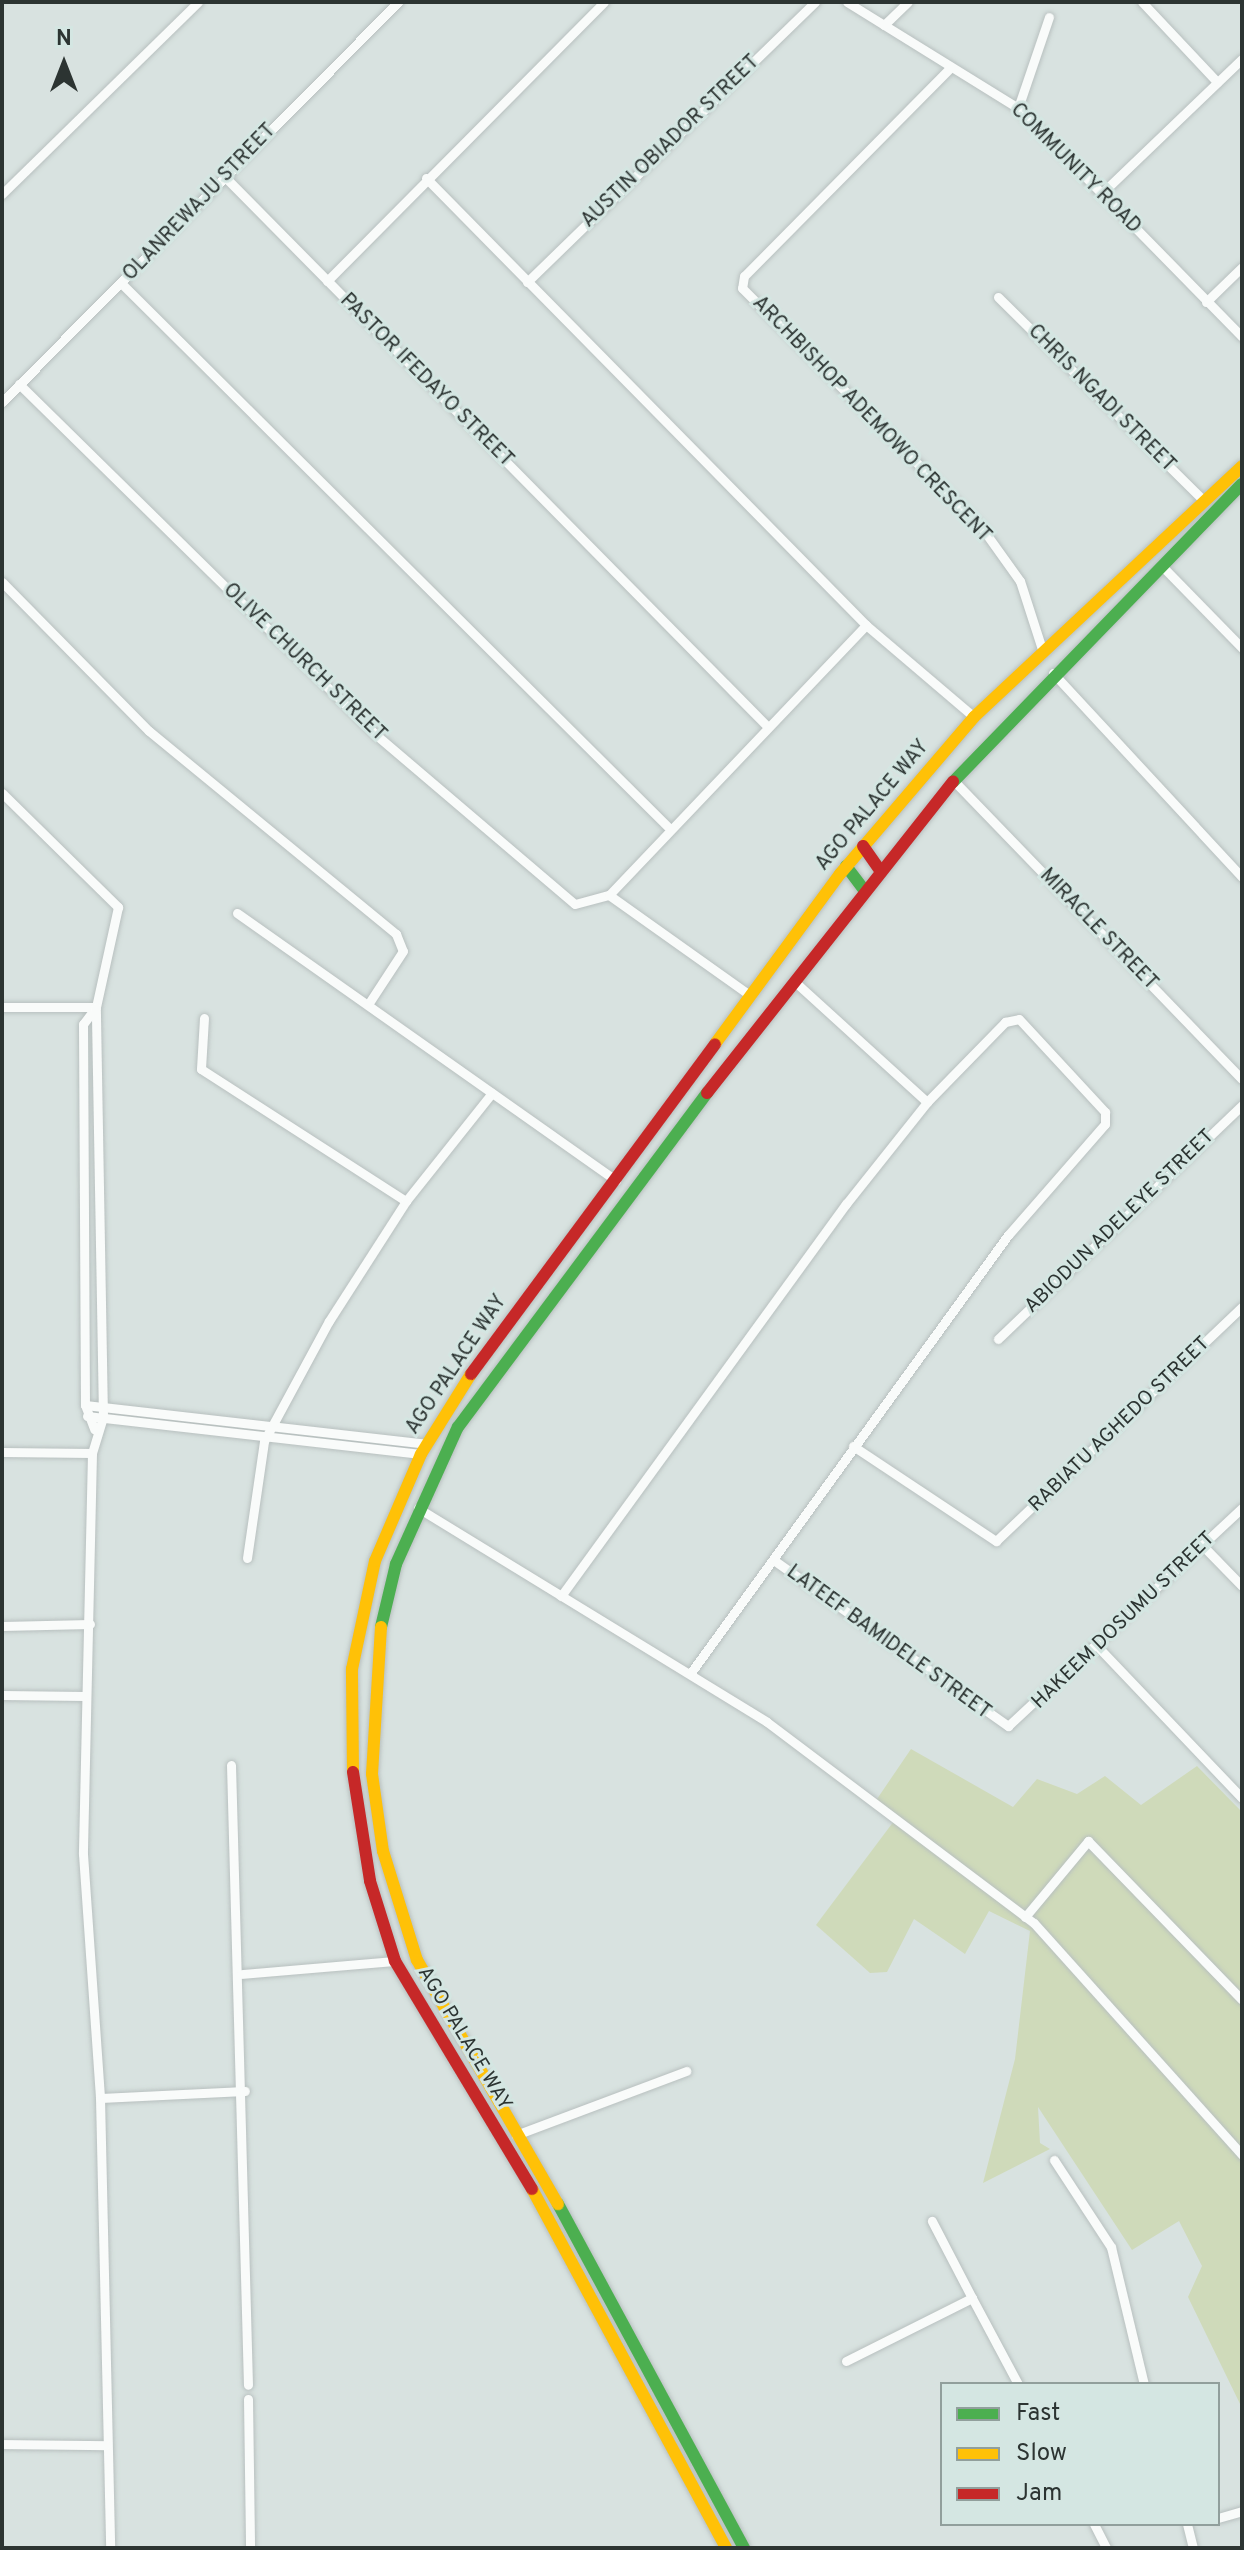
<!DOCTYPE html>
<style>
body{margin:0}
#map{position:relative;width:1244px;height:2550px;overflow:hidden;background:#d8e2e0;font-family:Overpass,sans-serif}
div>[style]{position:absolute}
.green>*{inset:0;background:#cfdaba}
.roads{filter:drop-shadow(0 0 2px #b8c0bf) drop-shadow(0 0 2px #b8c0bf)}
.street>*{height:9px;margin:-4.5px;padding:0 4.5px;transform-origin:4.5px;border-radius:4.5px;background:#f9fbfa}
.fast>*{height:12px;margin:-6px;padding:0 6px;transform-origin:6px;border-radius:6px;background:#4caf50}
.slow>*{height:12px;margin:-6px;padding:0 6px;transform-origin:6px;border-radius:6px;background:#ffc107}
.jam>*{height:12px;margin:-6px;padding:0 6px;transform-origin:6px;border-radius:6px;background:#c62828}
span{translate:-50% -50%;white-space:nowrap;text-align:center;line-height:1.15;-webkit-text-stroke:6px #d4e6e2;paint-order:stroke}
.street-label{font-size:20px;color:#2c3432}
.frame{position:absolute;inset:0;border:4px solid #2c3432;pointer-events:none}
.legend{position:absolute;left:940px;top:2382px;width:280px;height:144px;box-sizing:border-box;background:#d4e6e2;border:2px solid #919f9c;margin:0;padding:10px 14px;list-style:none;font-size:24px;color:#2c3432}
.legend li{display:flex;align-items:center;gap:16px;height:40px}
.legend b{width:40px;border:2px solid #919f9c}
.north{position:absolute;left:24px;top:24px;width:80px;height:80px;-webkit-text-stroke:6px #d4e6e2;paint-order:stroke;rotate:0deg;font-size:22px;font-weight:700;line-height:32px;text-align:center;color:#2c3432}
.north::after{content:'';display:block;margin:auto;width:28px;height:36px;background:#2c3432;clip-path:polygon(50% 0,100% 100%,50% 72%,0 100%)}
</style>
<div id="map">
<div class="green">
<i style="clip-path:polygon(911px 1749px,1013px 1807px,1037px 1779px,1077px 1794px,1105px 1776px,1141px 1805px,1197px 1766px,1242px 1812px,1242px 2408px,1188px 2297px,1202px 2266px,1179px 2221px,1132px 2250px,1038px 2107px,1040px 2143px,1050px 2149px,983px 2183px,1015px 2059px,1030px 1931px,989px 1911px,965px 1954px,914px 1919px,887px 1972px,870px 1973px,816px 1925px,894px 1821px,877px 1799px)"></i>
</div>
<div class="roads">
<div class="street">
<i style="left:847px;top:2px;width:201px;rotate:31.8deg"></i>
<i style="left:1018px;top:108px;width:320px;rotate:45.6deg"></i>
<i style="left:1142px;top:2px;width:110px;rotate:46.8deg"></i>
<i style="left:884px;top:25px;width:33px;rotate:-44deg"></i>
<i style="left:949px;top:69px;width:291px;rotate:134.7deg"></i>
<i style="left:744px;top:276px;width:12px;rotate:99deg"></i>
<i style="left:742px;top:288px;width:339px;rotate:45deg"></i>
<i style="left:982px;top:528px;width:65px;rotate:54.4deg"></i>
<i style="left:1020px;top:581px;width:75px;rotate:72.1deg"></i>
<i style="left:1018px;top:108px;width:96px;rotate:-71.2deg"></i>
<i style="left:225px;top:177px;width:773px;rotate:45.37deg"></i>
<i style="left:426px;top:178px;width:627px;rotate:45.45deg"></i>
<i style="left:866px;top:625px;width:142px;rotate:40.4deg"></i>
<i style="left:2px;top:194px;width:274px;rotate:-44.4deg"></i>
<i style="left:1101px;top:194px;width:195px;rotate:-43.8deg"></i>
<i style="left:327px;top:281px;width:393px;rotate:-45.2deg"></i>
<i style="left:527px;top:282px;width:402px;rotate:-44.2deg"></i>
<i style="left:121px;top:283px;width:771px;rotate:44.84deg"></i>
<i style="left:998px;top:297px;width:290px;rotate:44.7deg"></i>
<i style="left:1206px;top:302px;width:50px;rotate:-44.2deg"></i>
<i style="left:19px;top:384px;width:499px;rotate:44.5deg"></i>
<i style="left:375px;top:734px;width:262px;rotate:40.4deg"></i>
<i style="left:575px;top:904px;width:35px;rotate:-15deg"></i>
<i style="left:609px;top:895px;width:373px;rotate:-46.4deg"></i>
<i style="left:2px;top:402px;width:563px;rotate:-45.29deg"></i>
<i style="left:1164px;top:568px;width:112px;rotate:45.7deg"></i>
<i style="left:2px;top:582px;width:209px;rotate:45.4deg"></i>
<i style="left:149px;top:731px;width:320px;rotate:39.4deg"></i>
<i style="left:396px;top:934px;width:18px;rotate:68deg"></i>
<i style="left:403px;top:951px;width:62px;rotate:123.2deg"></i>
<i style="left:1053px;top:673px;width:278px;rotate:47.2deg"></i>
<i style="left:954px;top:781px;width:414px;rotate:46deg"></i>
<i style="left:2px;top:793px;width:163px;rotate:44.5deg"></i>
<i style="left:118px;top:907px;width:102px;rotate:102.4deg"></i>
<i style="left:96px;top:1007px;width:21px;rotate:127deg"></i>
<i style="left:83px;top:1024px;width:381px;rotate:89.7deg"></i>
<i style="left:85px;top:1405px;width:26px;rotate:69deg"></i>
<i style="left:609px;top:895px;width:174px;rotate:35.4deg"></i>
<i style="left:237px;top:913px;width:464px;rotate:35.2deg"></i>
<i style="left:794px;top:981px;width:180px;rotate:42.3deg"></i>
<i style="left:2px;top:1007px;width:94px"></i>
<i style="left:204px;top:1018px;width:51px;rotate:93.4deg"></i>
<i style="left:201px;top:1069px;width:244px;rotate:32.8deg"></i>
<i style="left:998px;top:1339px;width:338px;rotate:-43.8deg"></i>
<i style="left:85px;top:1405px;width:343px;rotate:6.5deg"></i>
<i style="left:87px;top:1416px;width:336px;rotate:6.5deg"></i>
<i style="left:853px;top:1446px;width:172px;rotate:33.6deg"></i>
<i style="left:996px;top:1541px;width:340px;rotate:-43.6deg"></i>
<i style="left:2px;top:1452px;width:90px;rotate:0.6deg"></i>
<i style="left:92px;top:1453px;width:38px;rotate:-73deg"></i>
<i style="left:103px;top:1417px;width:410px;rotate:-91deg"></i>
<i style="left:92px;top:1453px;width:401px;rotate:91.3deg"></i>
<i style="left:83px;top:1854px;width:245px;rotate:86deg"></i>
<i style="left:100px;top:2098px;width:448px;rotate:88.7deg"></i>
<i style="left:418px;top:1508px;width:409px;rotate:31.5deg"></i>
<i style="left:767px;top:1722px;width:334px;rotate:37deg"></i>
<i style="left:1034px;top:1923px;width:312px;rotate:48.1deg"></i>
<i style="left:1202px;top:1545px;width:57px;rotate:45.7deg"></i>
<i style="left:247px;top:1558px;width:118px;rotate:-81.7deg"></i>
<i style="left:264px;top:1441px;width:136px;rotate:-61.6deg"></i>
<i style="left:329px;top:1321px;width:143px;rotate:-57.3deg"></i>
<i style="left:406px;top:1201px;width:138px;rotate:-51.5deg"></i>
<i style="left:775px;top:1561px;width:286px;rotate:35.3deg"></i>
<i style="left:1008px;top:1726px;width:320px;rotate:-43deg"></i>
<i style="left:561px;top:1596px;width:485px;rotate:-54deg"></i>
<i style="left:846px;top:1204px;width:130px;rotate:-51.5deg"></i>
<i style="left:927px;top:1102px;width:112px;rotate:-45.7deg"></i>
<i style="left:1005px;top:1022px;width:14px;rotate:-12deg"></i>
<i style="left:1019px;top:1019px;width:127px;rotate:47.2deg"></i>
<i style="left:1105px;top:1112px;width:12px;rotate:90deg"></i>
<i style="left:1105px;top:1124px;width:147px;rotate:131.1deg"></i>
<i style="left:1008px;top:1235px;width:538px;rotate:125.93deg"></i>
<i style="left:2px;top:1626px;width:88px;rotate:-1.3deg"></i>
<i style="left:1099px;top:1648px;width:207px;rotate:46.4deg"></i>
<i style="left:2px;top:1695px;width:83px;rotate:0.7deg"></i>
<i style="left:231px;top:1765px;width:620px;rotate:88.43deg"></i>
<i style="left:1025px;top:1917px;width:99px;rotate:-50.3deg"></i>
<i style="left:1088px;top:1841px;width:221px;rotate:45.9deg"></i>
<i style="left:242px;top:1974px;width:154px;rotate:-4.9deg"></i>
<i style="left:100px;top:2098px;width:145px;rotate:-2.8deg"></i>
<i style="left:516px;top:2135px;width:182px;rotate:-20.6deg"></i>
<i style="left:1054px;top:2160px;width:104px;rotate:56.8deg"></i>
<i style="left:1111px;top:2247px;width:141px;rotate:76.5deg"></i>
<i style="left:972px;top:2298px;width:98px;rotate:61.9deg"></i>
<i style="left:846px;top:2361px;width:141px;rotate:-26.6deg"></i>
<i style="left:972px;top:2298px;width:87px;rotate:-117.5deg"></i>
<i style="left:248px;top:2399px;width:149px;rotate:89.2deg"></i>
<i style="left:2px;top:2444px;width:104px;rotate:0.6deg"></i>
<i style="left:1218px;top:2518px;width:25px;rotate:-16deg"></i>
<i style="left:1094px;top:2524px;width:27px;rotate:63deg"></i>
<i style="left:1187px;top:2524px;width:25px;rotate:76deg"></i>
</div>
<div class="fast">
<i style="left:953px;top:782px;width:415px;rotate:-45.9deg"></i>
<i style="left:846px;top:866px;width:30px;rotate:53deg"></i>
<i style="left:381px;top:1627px;width:65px;rotate:-76.6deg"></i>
<i style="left:396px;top:1564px;width:150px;rotate:-65.7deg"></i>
<i style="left:458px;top:1427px;width:417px;rotate:-53.3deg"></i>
<i style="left:558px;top:2204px;width:391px;rotate:61.6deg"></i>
</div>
<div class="slow">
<i style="left:715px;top:1044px;width:211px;rotate:-53.7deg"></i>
<i style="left:840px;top:874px;width:206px;rotate:-49.5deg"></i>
<i style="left:974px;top:717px;width:367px;rotate:-43.1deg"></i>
<i style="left:381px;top:1627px;width:147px;rotate:93.5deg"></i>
<i style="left:372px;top:1774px;width:78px;rotate:81.9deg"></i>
<i style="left:383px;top:1851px;width:114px;rotate:72.7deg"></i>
<i style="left:417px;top:1960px;width:282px;rotate:60deg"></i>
<i style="left:353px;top:1772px;width:103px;rotate:-90.6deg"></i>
<i style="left:352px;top:1669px;width:110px;rotate:-78deg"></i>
<i style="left:375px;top:1561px;width:116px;rotate:-66.7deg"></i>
<i style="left:421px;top:1454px;width:94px;rotate:-58deg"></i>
<i style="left:532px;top:2189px;width:408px;rotate:61.6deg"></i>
</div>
<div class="jam">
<i style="left:863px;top:846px;width:29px;rotate:55deg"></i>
<i style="left:707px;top:1093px;width:397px;rotate:-51.7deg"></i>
<i style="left:471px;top:1374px;width:410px;rotate:-53.5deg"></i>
<i style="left:353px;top:1772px;width:110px;rotate:81.1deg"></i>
<i style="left:370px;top:1881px;width:84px;rotate:72.6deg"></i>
<i style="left:395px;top:1961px;width:266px;rotate:59deg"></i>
</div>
</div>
<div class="street-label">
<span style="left:671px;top:142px;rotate:-44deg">AUSTIN OBIADOR STREET</span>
<span style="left:1075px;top:169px;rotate:45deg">COMMUNITY ROAD</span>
<span style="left:200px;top:203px;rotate:-46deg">OLANREWAJU STREET</span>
<span style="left:426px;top:381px;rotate:45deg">PASTOR IFEDAYO STREET</span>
<span style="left:1101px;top:399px;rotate:45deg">CHRIS NGADI STREET</span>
<span style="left:871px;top:420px;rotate:46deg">ARCHBISHOP ADEMOWO CRESCENT</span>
<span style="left:304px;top:663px;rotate:44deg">OLIVE CHURCH STREET</span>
<span style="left:873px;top:806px;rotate:-50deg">AGO PALACE WAY</span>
<span style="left:1098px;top:930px;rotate:46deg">MIRACLE STREET</span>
<span style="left:1120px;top:1222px;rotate:-44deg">ABIODUN ADELEYE STREET</span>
<span style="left:457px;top:1365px;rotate:-56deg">AGO PALACE WAY</span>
<span style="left:1120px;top:1425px;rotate:-44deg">RABIATU AGHEDO STREET</span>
<span style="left:1124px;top:1621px;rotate:-44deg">HAKEEM DOSUMU STREET</span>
<span style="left:888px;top:1643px;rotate:36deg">LATEEF BAMIDELE STREET</span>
<span style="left:464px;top:2039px;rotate:59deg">AGO PALACE WAY</span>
</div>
<div class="frame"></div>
<ul class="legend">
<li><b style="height:10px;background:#4caf50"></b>Fast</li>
<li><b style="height:10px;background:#ffc107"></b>Slow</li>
<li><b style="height:10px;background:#c62828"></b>Jam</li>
</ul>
<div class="north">N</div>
</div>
